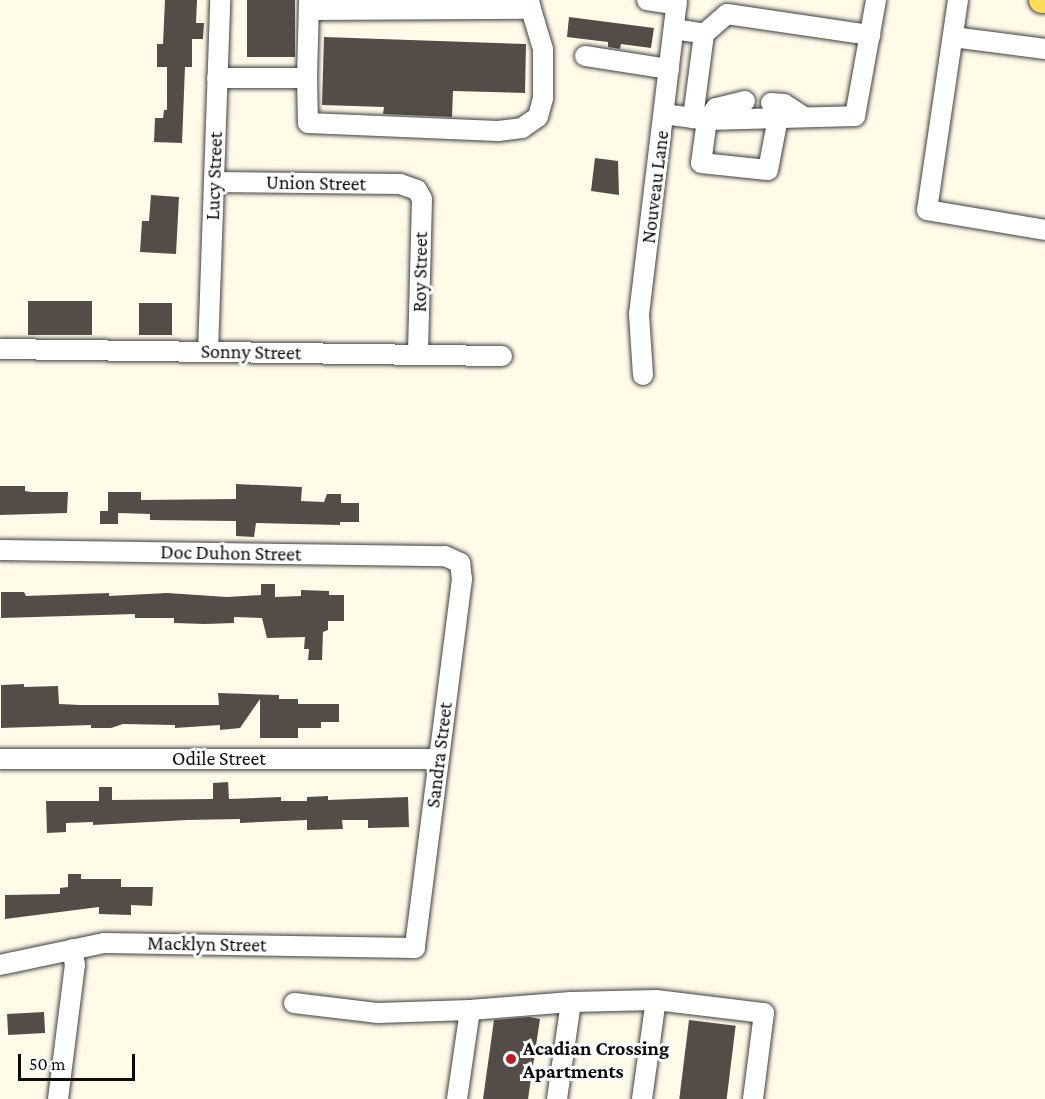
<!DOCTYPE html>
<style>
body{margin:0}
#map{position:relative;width:1045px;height:1099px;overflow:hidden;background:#fffbe8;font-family:"Crimson Pro",serif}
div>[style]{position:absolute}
.building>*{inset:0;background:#544c46;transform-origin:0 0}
.roads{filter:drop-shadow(0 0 2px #3e3e3e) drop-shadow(0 0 2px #3e3e3e)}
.minor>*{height:20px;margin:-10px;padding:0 10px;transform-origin:10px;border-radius:10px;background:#fff}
.major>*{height:26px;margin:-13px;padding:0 13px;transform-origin:13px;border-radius:13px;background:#ffdb58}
.dots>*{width:16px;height:16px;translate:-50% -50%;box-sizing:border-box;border:3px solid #fff;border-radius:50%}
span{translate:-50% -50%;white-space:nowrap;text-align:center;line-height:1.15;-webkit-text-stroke:6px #fff;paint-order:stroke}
.street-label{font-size:20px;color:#0b0b0b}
.poi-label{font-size:20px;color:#0b0b0b;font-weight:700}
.left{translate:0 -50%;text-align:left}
.scale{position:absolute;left:18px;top:1054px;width:117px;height:27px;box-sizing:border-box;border:3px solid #0b0b0b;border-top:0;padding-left:8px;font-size:18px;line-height:21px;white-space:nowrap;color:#0b0b0b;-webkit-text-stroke:4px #fff;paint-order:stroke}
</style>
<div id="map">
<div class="building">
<i style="clip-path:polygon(165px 0,197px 0,196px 23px,204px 23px,203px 39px,192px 39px,192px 67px,185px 67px,182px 143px,154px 142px,155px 118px,163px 118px,164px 110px,167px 110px,167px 67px,157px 67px,157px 44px,163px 44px)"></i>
<i style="left:247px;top:0;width:48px;height:57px"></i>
<i style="clip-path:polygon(569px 17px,654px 28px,651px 48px,621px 44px,620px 49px,608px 47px,608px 42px,567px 37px)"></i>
<i style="clip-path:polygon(324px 37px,526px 44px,525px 93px,453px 91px,452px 117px,383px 114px,384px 107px,322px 105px)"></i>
<i style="clip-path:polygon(595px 158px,618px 161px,619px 195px,591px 191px)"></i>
<i style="clip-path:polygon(151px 195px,179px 197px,176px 254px,140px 252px,142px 221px,149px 221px)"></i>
<i style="left:92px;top:301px;width:34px;height:64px;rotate:90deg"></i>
<i style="left:139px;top:303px;width:33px;height:32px"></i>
<i style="clip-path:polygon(236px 484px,302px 487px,301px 501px,324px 502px,327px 494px,341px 494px,341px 503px,359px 503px,359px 522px,340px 522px,340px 525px,256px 523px,254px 537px,236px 536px,236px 521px,150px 520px,150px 514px,118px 513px,118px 524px,100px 524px,100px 511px,108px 511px,108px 492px,141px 492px,141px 500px,236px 499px)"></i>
<i style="clip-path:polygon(0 486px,25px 486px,25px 491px,31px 492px,68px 492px,67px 513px,0 515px)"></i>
<i style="clip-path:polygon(261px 584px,275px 584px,275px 597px,301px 596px,301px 590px,329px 591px,329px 595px,344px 595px,344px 621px,328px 621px,328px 630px,323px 632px,322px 660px,308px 660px,309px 649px,304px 649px,305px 637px,267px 638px,262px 618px,234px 617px,234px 623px,205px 624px,174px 623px,174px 618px,135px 618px,135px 614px,1px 618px,1px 592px,24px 592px,26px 596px,109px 593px,109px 596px,167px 593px,227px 597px,261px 595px)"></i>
<i style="clip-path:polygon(24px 684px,24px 687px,58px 686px,59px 704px,80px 705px,219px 705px,218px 693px,279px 695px,279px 699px,298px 699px,298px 704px,339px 704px,339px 722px,321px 722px,321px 728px,298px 728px,298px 738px,260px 738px,260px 699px,240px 728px,220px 730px,220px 725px,175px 728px,175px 725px,123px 724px,111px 728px,91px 728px,91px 725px,1px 728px,1px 685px)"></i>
<i style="clip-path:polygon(228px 782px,229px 799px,281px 797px,281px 801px,307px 801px,307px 797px,328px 796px,328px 800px,408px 797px,409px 827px,368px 828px,368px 820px,342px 820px,343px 829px,307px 830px,307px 820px,240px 823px,240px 819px,187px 820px,93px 825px,93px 822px,66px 823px,66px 832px,47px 833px,46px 801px,99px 801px,99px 787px,112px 787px,112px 800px,213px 799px,213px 783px)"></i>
<i style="clip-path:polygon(68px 874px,81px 874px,81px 879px,121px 879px,121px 887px,153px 887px,152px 906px,131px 905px,131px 915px,99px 914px,99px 907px,5px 919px,5px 895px,60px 894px,60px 888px,68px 887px)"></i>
<i style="left:44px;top:1012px;width:21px;height:37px;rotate:87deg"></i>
<i style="clip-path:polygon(529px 1017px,540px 1019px,528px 1099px,483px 1099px,494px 1020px)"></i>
<i style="left:689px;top:1020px;width:47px;height:80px;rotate:7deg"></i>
</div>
<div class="roads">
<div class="minor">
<i style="left:647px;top:0;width:30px;rotate:9deg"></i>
<i style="left:958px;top:0;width:212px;rotate:98.4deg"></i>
<i style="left:927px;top:210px;width:120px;rotate:9.6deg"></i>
<i style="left:309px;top:10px;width:222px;rotate:-0.3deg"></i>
<i style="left:531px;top:9px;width:9px;rotate:-103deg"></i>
<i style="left:674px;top:29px;width:30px;rotate:9deg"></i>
<i style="left:704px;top:34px;width:85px;rotate:97.5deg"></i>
<i style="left:704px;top:34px;width:30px;rotate:-41deg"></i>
<i style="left:727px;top:14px;width:145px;rotate:8.4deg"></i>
<i style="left:953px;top:37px;width:93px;rotate:7.4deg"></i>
<i style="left:585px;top:56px;width:85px;rotate:8.8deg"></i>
<i style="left:217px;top:78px;width:90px"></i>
<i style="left:307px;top:78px;width:78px;rotate:-88.5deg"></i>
<i style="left:307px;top:78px;width:45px;rotate:88.7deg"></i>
<i style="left:308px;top:123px;width:190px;rotate:2.4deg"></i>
<i style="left:498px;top:131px;width:24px;rotate:-7deg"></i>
<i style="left:522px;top:128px;width:19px;rotate:-35deg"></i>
<i style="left:538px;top:117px;width:20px;rotate:-75deg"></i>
<i style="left:543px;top:98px;width:49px;rotate:-90deg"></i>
<i style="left:543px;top:49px;width:42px;rotate:-106.7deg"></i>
<i style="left:745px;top:101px;width:30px;rotate:166deg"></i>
<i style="left:716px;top:108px;width:15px;rotate:127deg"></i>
<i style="left:707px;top:120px;width:43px;rotate:97.9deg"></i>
<i style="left:701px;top:163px;width:67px;rotate:6deg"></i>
<i style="left:768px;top:170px;width:53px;rotate:-79.1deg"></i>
<i style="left:771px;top:103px;width:13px;rotate:4deg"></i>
<i style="left:784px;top:104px;width:24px;rotate:33deg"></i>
<i style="left:664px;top:114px;width:43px;rotate:7.9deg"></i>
<i style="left:707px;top:120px;width:148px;rotate:-1.5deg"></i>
<i style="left:855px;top:116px;width:118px;rotate:-79.7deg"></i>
<i style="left:214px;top:182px;width:186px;rotate:0.6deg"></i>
<i style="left:400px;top:184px;width:18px;rotate:19deg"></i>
<i style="left:417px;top:190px;width:10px;rotate:61deg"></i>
<i style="left:422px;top:199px;width:156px;rotate:91.5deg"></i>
<i style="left:0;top:349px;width:502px;rotate:0.8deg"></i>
<i style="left:208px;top:352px;width:352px;rotate:-88deg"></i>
<i style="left:643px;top:375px;width:61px;rotate:-93.8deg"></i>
<i style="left:639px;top:314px;width:316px;rotate:-83.1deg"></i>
<i style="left:0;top:550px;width:445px;rotate:0.8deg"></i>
<i style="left:445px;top:556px;width:17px;rotate:25deg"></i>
<i style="left:460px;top:563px;width:16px;rotate:83deg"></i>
<i style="left:462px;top:579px;width:372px;rotate:97.3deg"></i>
<i style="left:415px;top:948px;width:311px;rotate:-179.1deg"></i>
<i style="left:104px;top:943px;width:106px;rotate:168.1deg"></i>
<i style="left:0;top:759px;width:438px"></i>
<i style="left:571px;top:1002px;width:85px;rotate:-1.3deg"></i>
<i style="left:294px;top:1003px;width:85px;rotate:6.8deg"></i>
<i style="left:378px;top:1013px;width:92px;rotate:-1.9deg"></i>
<i style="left:470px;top:1010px;width:101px;rotate:-4.5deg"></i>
<i style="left:571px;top:1002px;width:98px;rotate:98.2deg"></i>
<i style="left:58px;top:1099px;width:135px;rotate:-82.8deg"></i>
<i style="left:75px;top:965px;width:16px;rotate:-101deg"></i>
<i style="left:457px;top:1099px;width:90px;rotate:-81.7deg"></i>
<i style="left:642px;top:1099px;width:100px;rotate:-82deg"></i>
<i style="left:656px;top:1000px;width:109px;rotate:6.9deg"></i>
<i style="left:764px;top:1013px;width:87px;rotate:97.3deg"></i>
</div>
<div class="major">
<i style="left:1042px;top:0;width:3px"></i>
</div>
</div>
<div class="dots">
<i style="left:511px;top:1059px;background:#c31a1e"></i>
</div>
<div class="street-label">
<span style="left:214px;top:176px;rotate:-88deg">Lucy Street</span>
<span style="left:316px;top:183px;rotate:1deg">Union Street</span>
<span style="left:655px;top:187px;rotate:-83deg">Nouveau Lane</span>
<span style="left:420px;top:272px;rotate:-89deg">Roy Street</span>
<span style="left:251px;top:352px;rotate:1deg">Sonny Street</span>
<span style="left:231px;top:553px;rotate:1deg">Doc Duhon Street</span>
<span style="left:439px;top:755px;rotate:-83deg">Sandra Street</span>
<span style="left:219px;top:758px">Odile Street</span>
<span style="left:207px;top:944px;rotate:1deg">Macklyn Street</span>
</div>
<div class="poi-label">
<span class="left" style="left:523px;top:1060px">Acadian Crossing<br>Apartments</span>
</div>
<div class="scale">50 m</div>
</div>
